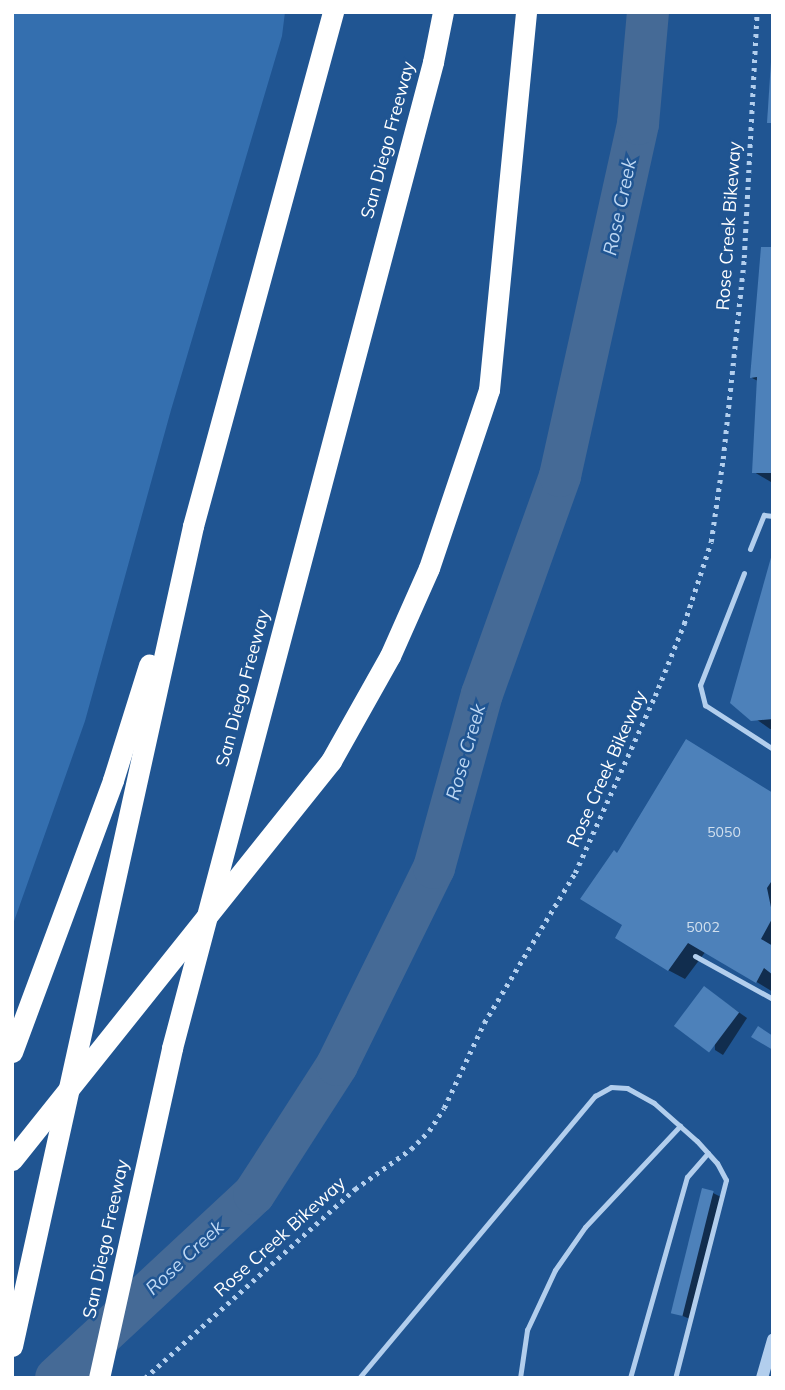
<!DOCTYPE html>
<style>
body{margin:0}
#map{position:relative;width:785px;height:1390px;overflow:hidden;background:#205592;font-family:Mulish,sans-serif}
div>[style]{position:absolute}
.green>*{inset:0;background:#346faf}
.shadow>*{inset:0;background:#0007}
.river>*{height:42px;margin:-21px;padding:0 21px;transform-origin:21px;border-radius:21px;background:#456a96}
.building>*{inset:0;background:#4d81ba;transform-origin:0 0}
.path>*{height:4.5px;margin-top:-2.25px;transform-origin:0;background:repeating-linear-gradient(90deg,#b2ceed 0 3.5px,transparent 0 8.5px)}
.service>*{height:5px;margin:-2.5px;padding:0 2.5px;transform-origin:2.5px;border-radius:2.5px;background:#b2ceed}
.tertiary>*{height:12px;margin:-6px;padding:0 6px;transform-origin:6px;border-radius:6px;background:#b2ceed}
.motorway>*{height:21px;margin:-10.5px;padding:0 10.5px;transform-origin:10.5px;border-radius:10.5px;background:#fff}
.motorway-bridge>*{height:21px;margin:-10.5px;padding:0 10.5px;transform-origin:10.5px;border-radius:10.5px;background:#fff}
span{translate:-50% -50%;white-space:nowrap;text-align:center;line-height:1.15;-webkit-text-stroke:5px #205592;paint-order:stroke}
.number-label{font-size:14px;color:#d2e0ee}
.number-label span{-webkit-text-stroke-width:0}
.street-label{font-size:18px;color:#fff}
.water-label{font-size:19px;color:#bed8f4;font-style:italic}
.frame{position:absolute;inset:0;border:14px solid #fff;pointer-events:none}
</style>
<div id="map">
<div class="green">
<i style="clip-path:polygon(12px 12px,285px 12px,282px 36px,171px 410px,85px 721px,12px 927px)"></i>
</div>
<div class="shadow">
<i style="clip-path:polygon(773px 249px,773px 482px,771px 482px,754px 472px,758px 381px,752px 378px)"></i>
<i style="clip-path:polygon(773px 558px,773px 729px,770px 729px,732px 702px)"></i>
<i style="clip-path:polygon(773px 794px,773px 992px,706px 951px,685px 979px,668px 970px,625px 925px,618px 855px)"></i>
<i style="clip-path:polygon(713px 994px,747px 1018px,723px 1055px,715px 1050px)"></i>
<i style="clip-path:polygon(713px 1193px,721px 1197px,690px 1319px,673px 1312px)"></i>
</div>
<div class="river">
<i style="left:56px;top:1378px;width:270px;rotate:-42.9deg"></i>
<i style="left:254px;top:1194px;width:153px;rotate:-57.2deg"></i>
<i style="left:337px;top:1065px;width:220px;rotate:-63.8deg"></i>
<i style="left:434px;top:868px;width:180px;rotate:-74.6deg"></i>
<i style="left:482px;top:694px;width:232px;rotate:-70.3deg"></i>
<i style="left:560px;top:476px;width:361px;rotate:-77.5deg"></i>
<i style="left:638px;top:124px;width:112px;rotate:-84.9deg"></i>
</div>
<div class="building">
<i style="clip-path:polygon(771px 62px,773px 62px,773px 123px,767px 123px)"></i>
<i style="clip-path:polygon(761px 247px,773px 247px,773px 473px,752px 473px,757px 377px,750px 378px)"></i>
<i style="clip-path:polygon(772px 554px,773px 719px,751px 721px,730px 703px)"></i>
<i style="clip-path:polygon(686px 739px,773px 793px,773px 879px,767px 888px,773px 917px,761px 939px,773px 946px,773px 975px,764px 968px,756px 983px,688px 943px,668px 971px,615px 938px,622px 925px,580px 899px,614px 850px,617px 853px)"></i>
<i style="left:704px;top:986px;width:44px;height:50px;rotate:37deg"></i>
<i style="clip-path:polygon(758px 1026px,773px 1036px,773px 1050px,751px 1037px)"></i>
<i style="left:702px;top:1188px;width:12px;height:129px;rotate:14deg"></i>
</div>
<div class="path">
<i style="left:145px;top:1378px;width:283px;rotate:-42deg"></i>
<i style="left:355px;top:1189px;width:69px;rotate:-35.5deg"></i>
<i style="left:411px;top:1149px;width:25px;rotate:-45deg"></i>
<i style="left:429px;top:1131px;width:27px;rotate:-57deg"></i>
<i style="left:444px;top:1108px;width:94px;rotate:-64.8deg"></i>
<i style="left:484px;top:1023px;width:175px;rotate:-58.8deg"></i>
<i style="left:575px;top:873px;width:194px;rotate:-65.7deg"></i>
<i style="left:655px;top:696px;width:78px;rotate:-68.1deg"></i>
<i style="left:684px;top:624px;width:86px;rotate:-71.8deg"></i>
<i style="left:711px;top:542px;width:84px;rotate:-81.8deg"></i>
<i style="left:723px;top:459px;width:202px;rotate:-84deg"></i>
<i style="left:744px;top:258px;width:246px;rotate:-87deg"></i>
</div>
<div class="service">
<i style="left:750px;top:549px;width:37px;rotate:-68deg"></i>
<i style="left:764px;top:515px;width:9px;rotate:6deg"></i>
<i style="left:744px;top:573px;width:120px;rotate:111.4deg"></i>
<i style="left:700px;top:685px;width:21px;rotate:76deg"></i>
<i style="left:705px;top:705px;width:81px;rotate:32.9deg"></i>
<i style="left:695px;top:956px;width:89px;rotate:28.9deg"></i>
<i style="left:359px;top:1378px;width:368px;rotate:-50.1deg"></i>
<i style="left:595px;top:1096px;width:18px;rotate:-29deg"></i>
<i style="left:611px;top:1087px;width:16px;rotate:4deg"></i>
<i style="left:627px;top:1088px;width:31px;rotate:29deg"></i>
<i style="left:654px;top:1103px;width:57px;rotate:41.5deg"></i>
<i style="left:697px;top:1141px;width:30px;rotate:48deg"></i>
<i style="left:717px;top:1163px;width:19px;rotate:62deg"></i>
<i style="left:726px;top:1180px;width:204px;rotate:104.4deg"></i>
<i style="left:520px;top:1378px;width:49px;rotate:-81.7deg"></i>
<i style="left:527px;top:1330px;width:66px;rotate:-65deg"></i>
<i style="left:555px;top:1270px;width:52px;rotate:-55.1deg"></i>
<i style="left:585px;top:1227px;width:139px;rotate:-46.8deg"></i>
<i style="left:630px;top:1378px;width:209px;rotate:-74.2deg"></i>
<i style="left:687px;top:1177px;width:32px;rotate:-49deg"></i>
</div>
<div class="tertiary">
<i style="left:762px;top:1378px;width:40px;rotate:-74deg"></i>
</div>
<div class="motorway">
<i style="left:331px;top:761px;width:120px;rotate:-60.7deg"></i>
<i style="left:390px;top:656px;width:96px;rotate:-66.1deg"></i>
<i style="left:429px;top:568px;width:188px;rotate:-71.4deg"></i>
<i style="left:489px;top:390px;width:380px;rotate:-84.4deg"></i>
<i style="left:12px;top:1052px;width:290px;rotate:-69.6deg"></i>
<i style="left:113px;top:780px;width:121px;rotate:-72.6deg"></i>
<i style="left:12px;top:1346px;width:840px;rotate:-77.55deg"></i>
<i style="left:193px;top:526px;width:533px;rotate:-74.76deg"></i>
<i style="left:99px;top:1378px;width:338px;rotate:-77.5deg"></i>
<i style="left:172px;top:1048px;width:1020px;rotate:-75.17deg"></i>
<i style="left:433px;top:62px;width:51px;rotate:-78.7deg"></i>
</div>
<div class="motorway-bridge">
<i style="left:12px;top:1160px;width:511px;rotate:-51.36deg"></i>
</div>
<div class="number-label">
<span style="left:724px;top:832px">5050</span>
<span style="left:703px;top:927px">5002</span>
</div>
<div class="street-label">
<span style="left:388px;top:140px;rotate:-75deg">San Diego Freeway</span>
<span style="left:729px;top:226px;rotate:-86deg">Rose Creek Bikeway</span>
<span style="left:243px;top:688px;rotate:-75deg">San Diego Freeway</span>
<span style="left:607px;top:769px;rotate:-66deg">Rose Creek Bikeway</span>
<span style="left:280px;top:1237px;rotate:-42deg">Rose Creek Bikeway</span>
<span style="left:106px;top:1239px;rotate:-78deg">San Diego Freeway</span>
</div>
<div class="water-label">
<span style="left:620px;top:207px;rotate:-78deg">Rose Creek</span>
<span style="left:466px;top:752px;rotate:-74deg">Rose Creek</span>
<span style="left:185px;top:1258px;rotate:-43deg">Rose Creek</span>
</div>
<div class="frame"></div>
</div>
